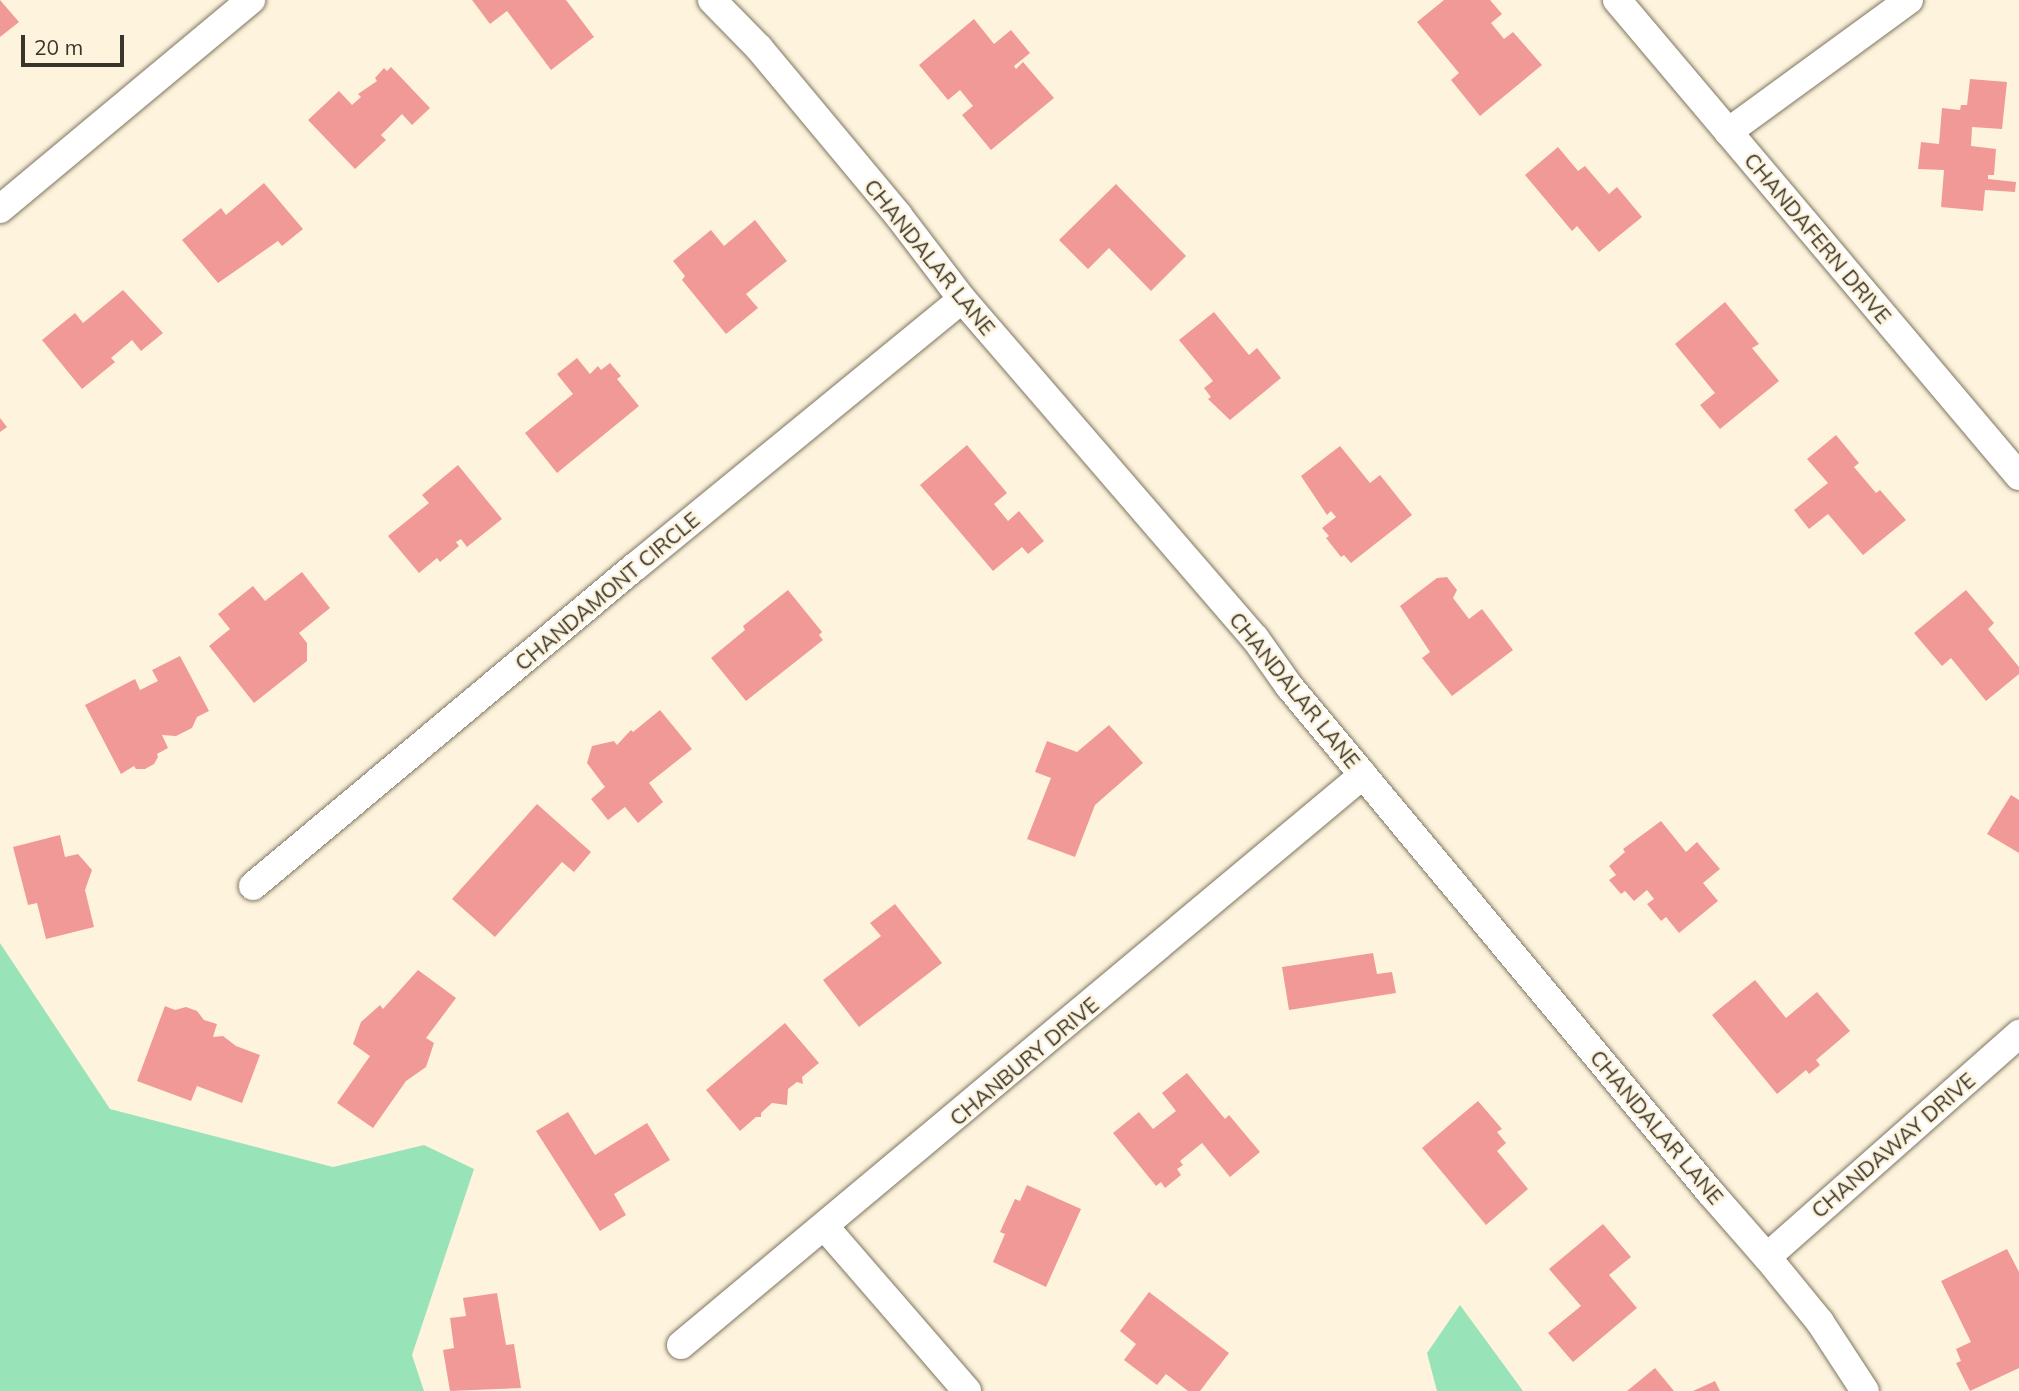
<!DOCTYPE html>
<style>
body{margin:0}
#map{position:relative;width:2019px;height:1391px;overflow:hidden;background:#fef4dd;font-family:Mulish,sans-serif}
div>[style]{position:absolute}
.green>*{inset:0;background:#98e3b7}
.building>*{inset:0;background:#f19996}
.roads{filter:drop-shadow(0 0 2px #7e7561) drop-shadow(0 0 2px #7e7561)}
.street>*{height:28px;margin:-14px;padding:0 14px;transform-origin:14px;border-radius:14px;background:#fff}
span{translate:-50% -50%;white-space:nowrap;text-align:center;line-height:1.15;-webkit-text-stroke:5px #fef4dd;paint-order:stroke}
.street-label{font-size:21px;color:#39352c}
.scale{position:absolute;left:21px;top:35px;width:103px;height:32px;box-sizing:border-box;border:4px solid #39352c;border-top:0;padding-left:9px;font-size:21px;line-height:24px;white-space:nowrap;color:#39352c;-webkit-text-stroke:5px #fef4dd;paint-order:stroke}
</style>
<div id="map">
<div class="green">
<i style="clip-path:polygon(0 943px,110px 1109px,333px 1167px,424px 1145px,474px 1169px,412px 1355px,424px 1391px,0 1391px)"></i>
<i style="clip-path:polygon(1460px 1305px,1523px 1391px,1437px 1391px,1427px 1353px)"></i>
</div>
<div class="building">
<i style="clip-path:polygon(0 0,19px 22px,0 37px)"></i>
<i style="clip-path:polygon(472px 0,566px 0,594px 37px,551px 70px,507px 11px,490px 24px)"></i>
<i style="clip-path:polygon(1444px 0,1490px 0,1502px 14px,1491px 23px,1504px 39px,1513px 32px,1542px 65px,1480px 116px,1451px 80px,1459px 73px,1417px 22px)"></i>
<i style="clip-path:polygon(974px 19px,994px 44px,1011px 30px,1030px 53px,1014px 66px,1016px 69px,1023px 62px,1054px 98px,991px 150px,962px 115px,973px 106px,960px 90px,948px 100px,919px 65px)"></i>
<i style="clip-path:polygon(391px 67px,430px 108px,412px 125px,402px 114px,381px 135px,386px 140px,355px 169px,308px 120px,339px 91px,352px 105px,361px 97px,358px 94px,377px 81px,375px 78px,384px 68px,387px 71px)"></i>
<i style="clip-path:polygon(1970px 79px,2007px 82px,2002px 129px,1972px 127px,1971px 146px,1996px 149px,1994px 175px,1988px 175px,1988px 179px,2016px 182px,2015px 192px,1985px 190px,1983px 211px,1941px 207px,1944px 170px,1918px 169px,1921px 142px,1939px 144px,1942px 108px,1960px 110px,1961px 105px,1967px 105px)"></i>
<i style="clip-path:polygon(1558px 147px,1578px 171px,1585px 166px,1609px 194px,1617px 187px,1642px 217px,1599px 252px,1577px 226px,1572px 231px,1525px 175px)"></i>
<i style="clip-path:polygon(264px 183px,303px 229px,282px 246px,278px 241px,218px 283px,182px 240px,221px 208px,226px 215px)"></i>
<i style="clip-path:polygon(1116px 184px,1186px 256px,1151px 291px,1109px 248px,1088px 269px,1059px 240px)"></i>
<i style="clip-path:polygon(755px 220px,787px 261px,746px 294px,758px 308px,726px 334px,682px 280px,685px 276px,673px 261px,711px 230px,724px 246px)"></i>
<i style="clip-path:polygon(123px 290px,163px 333px,141px 351px,132px 340px,111px 358px,115px 362px,82px 389px,42px 340px,75px 313px,83px 323px)"></i>
<i style="clip-path:polygon(1725px 302px,1759px 344px,1752px 348px,1779px 381px,1720px 429px,1700px 405px,1715px 393px,1675px 344px)"></i>
<i style="clip-path:polygon(1214px 312px,1249px 355px,1257px 348px,1281px 378px,1230px 420px,1208px 399px,1211px 397px,1204px 388px,1213px 381px,1179px 340px)"></i>
<i style="clip-path:polygon(577px 358px,590px 374px,598px 366px,601px 370px,610px 363px,621px 376px,617px 379px,639px 406px,557px 473px,525px 433px,573px 394px,557px 374px)"></i>
<i style="clip-path:polygon(0 418px,7px 427px,0 432px)"></i>
<i style="clip-path:polygon(1836px 435px,1859px 463px,1854px 467px,1876px 493px,1880px 490px,1906px 520px,1863px 555px,1828px 514px,1809px 529px,1794px 510px,1828px 483px,1807px 459px)"></i>
<i style="clip-path:polygon(967px 445px,1007px 493px,994px 504px,1008px 521px,1019px 511px,1044px 541px,1028px 554px,1022px 547px,993px 571px,920px 485px)"></i>
<i style="clip-path:polygon(1340px 446px,1370px 483px,1380px 475px,1412px 515px,1351px 563px,1344px 555px,1341px 557px,1326px 538px,1329px 536px,1322px 528px,1336px 517px,1331px 511px,1327px 515px,1301px 476px)"></i>
<i style="clip-path:polygon(458px 465px,502px 519px,467px 547px,461px 539px,456px 542px,459px 546px,440px 562px,437px 558px,419px 573px,388px 536px,429px 503px,422px 495px)"></i>
<i style="clip-path:polygon(302px 572px,330px 608px,299px 633px,307px 643px,307px 661px,254px 703px,209px 646px,230px 629px,218px 614px,253px 586px,265px 601px)"></i>
<i style="clip-path:polygon(1447px 577px,1457px 590px,1453px 598px,1469px 619px,1482px 609px,1513px 650px,1452px 696px,1422px 658px,1430px 652px,1400px 606px,1437px 578px)"></i>
<i style="clip-path:polygon(788px 590px,822px 632px,819px 635px,823px 640px,746px 701px,711px 658px,745px 630px,743px 626px)"></i>
<i style="clip-path:polygon(1966px 590px,1994px 623px,1988px 629px,2019px 667px,2019px 674px,1986px 701px,1951px 658px,1942px 666px,1914px 633px)"></i>
<i style="clip-path:polygon(180px 656px,209px 711px,197px 717px,192px 728px,176px 736px,162px 735px,168px 748px,157px 754px,158px 757px,154px 764px,145px 769px,136px 769px,134px 766px,121px 774px,85px 705px,135px 679px,140px 690px,158px 681px,152px 670px)"></i>
<i style="clip-path:polygon(660px 710px,692px 749px,649px 783px,663px 802px,638px 823px,625px 807px,608px 820px,591px 799px,605px 787px,587px 763px,592px 746px,614px 741px,617px 745px,631px 730px,633px 732px)"></i>
<i style="clip-path:polygon(1109px 725px,1143px 763px,1095px 805px,1075px 857px,1027px 839px,1051px 778px,1035px 772px,1047px 741px,1077px 752px)"></i>
<i style="clip-path:polygon(2011px 795px,2019px 800px,2019px 853px,1987px 834px)"></i>
<i style="clip-path:polygon(537px 804px,591px 852px,574px 872px,562px 862px,495px 937px,452px 899px)"></i>
<i style="clip-path:polygon(1661px 821px,1686px 852px,1697px 842px,1720px 869px,1703px 883px,1718px 901px,1679px 933px,1666px 917px,1661px 921px,1647px 904px,1654px 899px,1647px 890px,1634px 901px,1625px 891px,1621px 894px,1609px 880px,1616px 875px,1609px 866px,1625px 852px,1623px 849px)"></i>
<i style="clip-path:polygon(60px 835px,65px 857px,78px 854px,92px 870px,85px 890px,94px 927px,46px 939px,37px 903px,28px 905px,13px 847px)"></i>
<i style="clip-path:polygon(895px 904px,942px 963px,859px 1027px,823px 980px,881px 936px,870px 923px)"></i>
<i style="clip-path:polygon(1373px 953px,1377px 974px,1392px 972px,1396px 993px,1289px 1010px,1282px 967px)"></i>
<i style="clip-path:polygon(418px 970px,456px 998px,426px 1038px,434px 1043px,426px 1067px,406px 1081px,373px 1128px,337px 1103px,370px 1056px,353px 1044px,361px 1022px,380px 1005px,383px 1009px)"></i>
<i style="clip-path:polygon(1755px 980px,1786px 1018px,1817px 992px,1850px 1031px,1816px 1060px,1820px 1065px,1809px 1074px,1806px 1070px,1777px 1094px,1712px 1015px)"></i>
<i style="clip-path:polygon(165px 1006px,175px 1010px,186px 1007px,197px 1011px,204px 1020px,217px 1024px,213px 1037px,223px 1036px,236px 1046px,260px 1055px,242px 1103px,197px 1086px,191px 1101px,137px 1081px)"></i>
<i style="clip-path:polygon(785px 1023px,819px 1063px,802px 1077px,803px 1084px,797px 1082px,788px 1089px,787px 1105px,772px 1103px,761px 1113px,761px 1117px,756px 1117px,740px 1131px,706px 1090px)"></i>
<i style="clip-path:polygon(1187px 1073px,1225px 1119px,1229px 1115px,1260px 1152px,1230px 1177px,1202px 1143px,1180px 1161px,1183px 1165px,1177px 1169px,1181px 1175px,1165px 1188px,1161px 1182px,1156px 1186px,1113px 1133px,1139px 1112px,1153px 1129px,1176px 1111px,1162px 1093px)"></i>
<i style="clip-path:polygon(1478px 1101px,1502px 1129px,1497px 1132px,1506px 1143px,1497px 1151px,1528px 1189px,1486px 1225px,1422px 1148px)"></i>
<i style="clip-path:polygon(568px 1112px,595px 1155px,647px 1123px,670px 1160px,614px 1194px,626px 1215px,600px 1231px,536px 1131px)"></i>
<i style="clip-path:polygon(1027px 1185px,1081px 1209px,1046px 1287px,993px 1262px,1005px 1234px,1000px 1232px,1015px 1199px,1020px 1201px)"></i>
<i style="clip-path:polygon(1603px 1224px,1631px 1257px,1609px 1275px,1637px 1308px,1573px 1362px,1548px 1333px,1581px 1306px,1549px 1269px)"></i>
<i style="clip-path:polygon(2007px 1249px,2019px 1272px,2019px 1368px,1970px 1391px,1956px 1363px,1961px 1361px,1956px 1349px,1971px 1342px,1941px 1281px)"></i>
<i style="clip-path:polygon(1149px 1292px,1229px 1353px,1200px 1391px,1188px 1391px,1166px 1374px,1157px 1385px,1124px 1360px,1136px 1344px,1120px 1331px)"></i>
<i style="clip-path:polygon(497px 1293px,506px 1345px,514px 1344px,521px 1388px,450px 1391px,443px 1350px,454px 1348px,450px 1318px,466px 1316px,463px 1298px)"></i>
<i style="clip-path:polygon(1655px 1368px,1674px 1391px,1627px 1391px)"></i>
<i style="clip-path:polygon(1715px 1381px,1720px 1391px,1693px 1391px)"></i>
</div>
<div class="roads">
<div class="street">
<i style="left:712px;top:0;width:67px;rotate:45.6deg"></i>
<i style="left:759px;top:48px;width:217px;rotate:50.2deg"></i>
<i style="left:898px;top:215px;width:106px;rotate:52.7deg"></i>
<i style="left:962px;top:299px;width:448px;rotate:49.2deg"></i>
<i style="left:1255px;top:638px;width:59px;rotate:54.7deg"></i>
<i style="left:1289px;top:686px;width:658px;rotate:50.24deg"></i>
<i style="left:1710px;top:1192px;width:86px;rotate:48.8deg"></i>
<i style="left:1767px;top:1257px;width:84px;rotate:50.8deg"></i>
<i style="left:1820px;top:1322px;width:82px;rotate:56.9deg"></i>
<i style="left:1617px;top:0;width:623px;rotate:49.82deg"></i>
<i style="left:1728px;top:132px;width:224px;rotate:-36.1deg"></i>
<i style="left:0;top:209px;width:327px;rotate:-39.8deg"></i>
<i style="left:253px;top:886px;width:499px;rotate:-39.9deg"></i>
<i style="left:636px;top:566px;width:421px;rotate:-39.3deg"></i>
<i style="left:825px;top:1227px;width:217px;rotate:49.1deg"></i>
<i style="left:1767px;top:1257px;width:337px;rotate:-41.5deg"></i>
<i style="left:681px;top:1345px;width:889px;rotate:-39.89deg"></i>
</div>
</div>
<div class="street-label">
<span style="left:1818px;top:238px;rotate:50deg">CHANDAFERN DRIVE</span>
<span style="left:930px;top:257px;rotate:51deg">CHANDALAR LANE</span>
<span style="left:607px;top:591px;rotate:-40deg">CHANDAMONT CIRCLE</span>
<span style="left:1295px;top:690px;rotate:51deg">CHANDALAR LANE</span>
<span style="left:1024px;top:1061px;rotate:-40deg">CHANBURY DRIVE</span>
<span style="left:1657px;top:1127px;rotate:50deg">CHANDALAR LANE</span>
<span style="left:1893px;top:1145px;rotate:-41deg">CHANDAWAY DRIVE</span>
</div>
<div class="scale">20 m</div>
</div>
